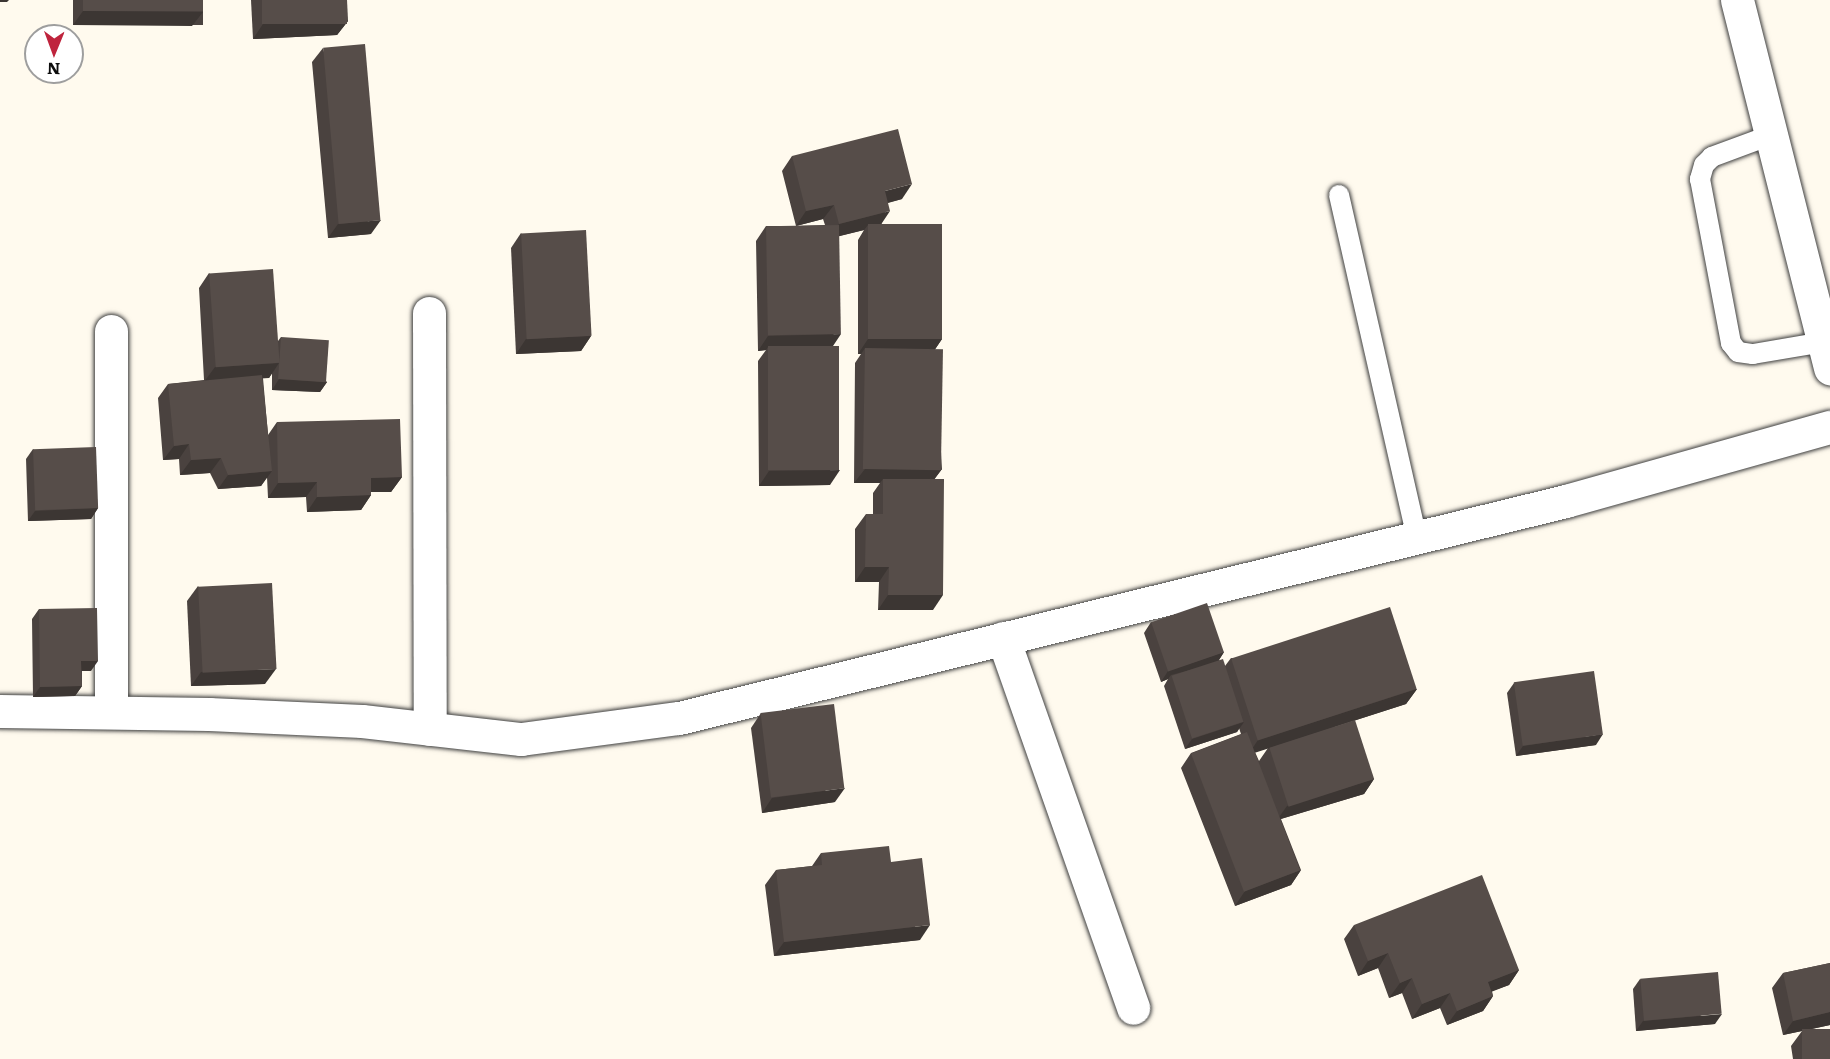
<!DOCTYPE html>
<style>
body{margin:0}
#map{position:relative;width:1830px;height:1059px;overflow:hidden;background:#fffaee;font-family:Literata,serif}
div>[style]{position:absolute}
.roads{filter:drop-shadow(0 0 2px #404040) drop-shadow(0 0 2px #404040)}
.service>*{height:20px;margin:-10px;padding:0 10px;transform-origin:10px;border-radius:10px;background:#fff}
.minor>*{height:33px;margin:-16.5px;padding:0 16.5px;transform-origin:16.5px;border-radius:16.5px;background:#fff}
.tertiary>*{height:33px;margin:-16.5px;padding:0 16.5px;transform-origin:16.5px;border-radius:16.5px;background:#fff}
.wall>*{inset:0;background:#4a423f;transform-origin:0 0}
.shaded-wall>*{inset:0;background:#3c3633}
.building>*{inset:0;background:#564d49;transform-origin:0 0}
span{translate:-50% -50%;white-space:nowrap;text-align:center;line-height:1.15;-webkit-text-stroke:6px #fff;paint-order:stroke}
.north{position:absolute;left:24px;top:24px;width:60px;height:60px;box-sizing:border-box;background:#fff;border:2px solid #9e9e9e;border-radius:50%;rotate:181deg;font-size:16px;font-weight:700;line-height:24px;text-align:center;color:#0d0d0d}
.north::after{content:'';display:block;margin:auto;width:21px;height:27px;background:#bf243d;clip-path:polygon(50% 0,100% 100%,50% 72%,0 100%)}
</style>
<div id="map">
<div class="roads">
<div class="service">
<i style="left:1771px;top:135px;width:63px;rotate:159.6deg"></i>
<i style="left:1712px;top:157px;width:11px;rotate:135deg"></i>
<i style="left:1704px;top:165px;width:15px;rotate:106deg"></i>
<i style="left:1700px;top:179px;width:167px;rotate:79.3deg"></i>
<i style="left:1731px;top:343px;width:11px;rotate:52deg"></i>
<i style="left:1738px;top:352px;width:15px;rotate:8deg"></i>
<i style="left:1753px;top:354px;width:71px;rotate:-9.7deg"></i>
<i style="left:1339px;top:195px;width:352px;rotate:77.2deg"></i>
</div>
<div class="minor">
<i style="left:429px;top:313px;width:416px;rotate:89.9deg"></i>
<i style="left:111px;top:331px;width:381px;rotate:90deg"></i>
<i style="left:1003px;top:638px;width:392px;rotate:70.6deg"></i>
<i style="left:0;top:711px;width:209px;rotate:0.8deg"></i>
<i style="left:209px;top:714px;width:153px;rotate:2.6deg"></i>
<i style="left:362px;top:721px;width:160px;rotate:6.5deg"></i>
<i style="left:521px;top:739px;width:159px;rotate:-7.6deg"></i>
<i style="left:679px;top:718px;width:913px;rotate:-13.75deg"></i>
<i style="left:1566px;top:501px;width:274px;rotate:-15.7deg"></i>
</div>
<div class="tertiary">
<i style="left:1737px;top:0;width:380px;rotate:75.8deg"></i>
</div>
</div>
<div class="wall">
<i style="left:73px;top:0;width:130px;height:25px"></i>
<i style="clip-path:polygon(251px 0,347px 0,348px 21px,337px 35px,253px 39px)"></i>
<i style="clip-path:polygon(323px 48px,371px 234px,328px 238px,312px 62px)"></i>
<i style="clip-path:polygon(evenodd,792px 156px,902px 199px,888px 203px,881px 225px,942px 339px,935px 349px,942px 469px,934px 479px,933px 610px,878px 610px,879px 582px,855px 582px,855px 529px,866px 514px,873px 514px,873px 493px,880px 483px,854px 483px,855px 363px,861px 354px,858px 354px,858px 240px,864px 230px,839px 236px,833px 346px,830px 485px,759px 486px,758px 361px,766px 350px,758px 351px,756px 241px,766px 226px,796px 226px,782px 171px,792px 156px,823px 219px,825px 225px,796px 226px,823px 219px)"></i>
<i style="clip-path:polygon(521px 233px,591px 336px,581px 351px,516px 354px,511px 248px)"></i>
<i style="clip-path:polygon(209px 273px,278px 341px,281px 337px,327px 382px,320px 392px,272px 390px,272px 373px,269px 378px,263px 378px,268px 435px,277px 422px,402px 477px,391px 492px,371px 492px,371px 495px,361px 510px,307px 512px,306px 497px,268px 498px,267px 477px,261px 486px,218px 489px,210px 473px,180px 475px,179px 459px,163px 460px,158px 398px,168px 384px,204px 380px,199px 288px)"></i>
<i style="clip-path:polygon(33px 449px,98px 508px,91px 519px,28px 521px,26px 459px)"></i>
<i style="clip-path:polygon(198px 586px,265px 684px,191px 686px,187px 601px)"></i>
<i style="clip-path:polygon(39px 609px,91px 671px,82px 671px,82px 686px,75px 696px,33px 697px,32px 619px)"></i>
<i style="clip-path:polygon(evenodd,1151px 622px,1224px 652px,1219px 660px,1225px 666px,1231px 658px,1417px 689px,1406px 704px,1334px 727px,1374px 779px,1364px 794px,1281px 819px,1301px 870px,1291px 885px,1235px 906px,1181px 768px,1191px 753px,1241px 734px,1239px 728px,1237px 732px,1185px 749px,1164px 686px,1168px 679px,1161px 682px,1144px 633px,1151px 622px,1268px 748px,1259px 761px,1255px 752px,1268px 748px)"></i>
<i style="clip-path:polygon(1514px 683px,1596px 745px,1516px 756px,1507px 693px)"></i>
<i style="clip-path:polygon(761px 713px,835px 802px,762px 813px,751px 728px)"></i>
<i style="clip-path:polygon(821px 853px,891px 862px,920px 940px,774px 956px,765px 885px,776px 870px,812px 866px)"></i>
<i style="clip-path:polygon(1354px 925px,1519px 970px,1509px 985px,1492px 991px,1493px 996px,1483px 1011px,1447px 1025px,1440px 1008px,1412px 1019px,1402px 993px,1389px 998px,1378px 968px,1358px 976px,1344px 939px)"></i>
<i style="clip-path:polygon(1830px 963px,1830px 1025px,1803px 1031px,1830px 1059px,1793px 1059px,1791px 1046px,1802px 1031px,1783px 1035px,1772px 988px,1783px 973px)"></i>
<i style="clip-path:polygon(1640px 979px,1715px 1024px,1636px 1031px,1633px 989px)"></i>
</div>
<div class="shaded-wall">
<i style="clip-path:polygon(0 0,9px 0,7px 2px,0 2px)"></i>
<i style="clip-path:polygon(83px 11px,203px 12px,192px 26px,73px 25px)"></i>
<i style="clip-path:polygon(348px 21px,337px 35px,253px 39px,263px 24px)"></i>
<i style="clip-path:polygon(912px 184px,902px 199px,875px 206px,885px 191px)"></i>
<i style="clip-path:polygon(834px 205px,823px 219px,796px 226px,806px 211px)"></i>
<i style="clip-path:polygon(890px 211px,880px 226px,868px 225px,864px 230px,828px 239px,839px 224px)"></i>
<i style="clip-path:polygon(381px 220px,371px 234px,328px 238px,338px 224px)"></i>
<i style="clip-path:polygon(841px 334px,831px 349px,768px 347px,766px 350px,758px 351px,768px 336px)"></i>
<i style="clip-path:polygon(591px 336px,581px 351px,516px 354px,526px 339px)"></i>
<i style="clip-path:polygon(868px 339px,942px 339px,932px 354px,865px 348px,861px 354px,858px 354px)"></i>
<i style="clip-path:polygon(279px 363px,269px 378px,204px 382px,215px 367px)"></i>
<i style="clip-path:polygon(279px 379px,327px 382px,320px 392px,272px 390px)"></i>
<i style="clip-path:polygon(189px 444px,179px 459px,163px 460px,174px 446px)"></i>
<i style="clip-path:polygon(221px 458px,210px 473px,180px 475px,191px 460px)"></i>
<i style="clip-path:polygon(865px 469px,942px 469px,931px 484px,883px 479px,880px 483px,854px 483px)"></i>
<i style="clip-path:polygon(840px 470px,830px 485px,759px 486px,769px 471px)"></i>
<i style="clip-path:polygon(272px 471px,261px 486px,218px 489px,228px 475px)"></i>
<i style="clip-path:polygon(402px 477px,391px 492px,360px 492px,371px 478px)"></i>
<i style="clip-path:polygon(317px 482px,306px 497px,268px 498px,278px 483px)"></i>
<i style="clip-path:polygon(371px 495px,361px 510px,307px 512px,317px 497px)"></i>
<i style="clip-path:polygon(98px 508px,91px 519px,28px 521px,35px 511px)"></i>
<i style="clip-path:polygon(865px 567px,889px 567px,879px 582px,855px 582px)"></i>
<i style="clip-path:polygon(888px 595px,943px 595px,933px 610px,878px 610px)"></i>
<i style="clip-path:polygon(1224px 652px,1217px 663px,1171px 675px,1168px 679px,1161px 682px,1168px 671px)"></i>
<i style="clip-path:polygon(81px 661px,98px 661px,91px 671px,74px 671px)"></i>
<i style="clip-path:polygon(276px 669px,265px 684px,191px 686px,201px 672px)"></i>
<i style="clip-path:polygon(82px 686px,75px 696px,33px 697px,40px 687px)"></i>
<i style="clip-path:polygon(1417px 689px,1406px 704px,1248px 755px,1258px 740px)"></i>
<i style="clip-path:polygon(1244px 722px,1237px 732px,1185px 749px,1192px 739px)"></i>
<i style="clip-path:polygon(1603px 734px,1596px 745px,1516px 756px,1523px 746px)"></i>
<i style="clip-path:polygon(1374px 779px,1364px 794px,1277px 820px,1287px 806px)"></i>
<i style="clip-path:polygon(845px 788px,835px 802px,762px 813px,772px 798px)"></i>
<i style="clip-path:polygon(1301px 870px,1291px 885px,1235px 906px,1245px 891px)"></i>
<i style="clip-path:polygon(930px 925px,920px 940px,774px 956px,784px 942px)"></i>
<i style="clip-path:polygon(1388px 953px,1378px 968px,1358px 976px,1368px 961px)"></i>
<i style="clip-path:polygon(1519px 970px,1509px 985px,1478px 997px,1488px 982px)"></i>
<i style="clip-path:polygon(1412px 978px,1402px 993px,1389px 998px,1400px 983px)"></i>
<i style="clip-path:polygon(1450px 993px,1440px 1008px,1412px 1019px,1422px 1004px)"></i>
<i style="clip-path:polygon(1493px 996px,1483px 1011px,1447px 1025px,1457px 1011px)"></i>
<i style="clip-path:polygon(1830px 1012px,1830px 1025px,1783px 1035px,1793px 1021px)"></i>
<i style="clip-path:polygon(1722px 1014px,1715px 1024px,1636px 1031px,1643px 1021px)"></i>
</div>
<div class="building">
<i style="left:83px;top:0;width:120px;height:11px"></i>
<i style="left:262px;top:0;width:85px;height:24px"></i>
<i style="left:365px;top:44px;width:177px;height:42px;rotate:85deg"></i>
<i style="clip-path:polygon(898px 129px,912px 184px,885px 191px,890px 211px,839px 224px,834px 205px,806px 211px,792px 156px)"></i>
<i style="left:942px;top:224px;width:115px;height:74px;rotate:90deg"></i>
<i style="left:839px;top:225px;width:109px;height:73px;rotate:89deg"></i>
<i style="left:586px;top:230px;width:106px;height:65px;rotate:87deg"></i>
<i style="left:273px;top:269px;width:94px;height:64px;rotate:86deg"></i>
<i style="left:281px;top:337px;width:48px;height:42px;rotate:4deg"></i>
<i style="left:839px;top:346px;width:124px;height:71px;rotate:90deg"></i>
<i style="left:865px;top:348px;width:78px;height:121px;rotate:1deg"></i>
<i style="clip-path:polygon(262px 375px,272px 471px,228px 475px,221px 458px,191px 460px,189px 444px,174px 446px,168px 384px)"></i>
<i style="clip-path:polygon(400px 419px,402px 477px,371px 478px,371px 495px,317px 497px,317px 482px,278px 483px,277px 422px)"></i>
<i style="left:96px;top:447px;width:61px;height:63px;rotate:88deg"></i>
<i style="clip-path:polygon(883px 479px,944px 479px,943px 595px,888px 595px,889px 567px,865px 567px,866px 514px,883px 514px)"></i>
<i style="left:272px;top:583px;width:86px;height:74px;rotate:87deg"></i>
<i style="left:1207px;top:603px;width:52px;height:59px;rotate:71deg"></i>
<i style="left:1390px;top:607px;width:86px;height:167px;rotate:72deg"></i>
<i style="clip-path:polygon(97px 608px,98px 661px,81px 661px,82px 686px,40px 687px,39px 609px)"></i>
<i style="left:1223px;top:659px;width:66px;height:54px;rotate:72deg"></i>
<i style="left:1594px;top:671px;width:64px;height:81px;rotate:82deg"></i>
<i style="left:834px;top:704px;width:85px;height:74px;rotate:83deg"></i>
<i style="left:1355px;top:720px;width:62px;height:90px;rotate:72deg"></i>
<i style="left:1247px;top:732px;width:148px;height:60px;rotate:69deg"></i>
<i style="clip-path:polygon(889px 846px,891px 862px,922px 858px,930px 925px,784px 942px,776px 870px,822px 865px,821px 853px)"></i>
<i style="clip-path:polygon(1482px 875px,1519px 970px,1488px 982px,1493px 996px,1457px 1011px,1450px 993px,1422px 1004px,1412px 978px,1400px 983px,1388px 953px,1368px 961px,1354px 925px)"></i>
<i style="clip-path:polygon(1830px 963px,1830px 1012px,1793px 1021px,1783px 973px)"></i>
<i style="left:1718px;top:972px;width:42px;height:78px;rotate:85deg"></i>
<i style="left:1830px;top:1029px;width:30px;height:28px;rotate:90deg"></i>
</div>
<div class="north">N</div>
</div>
